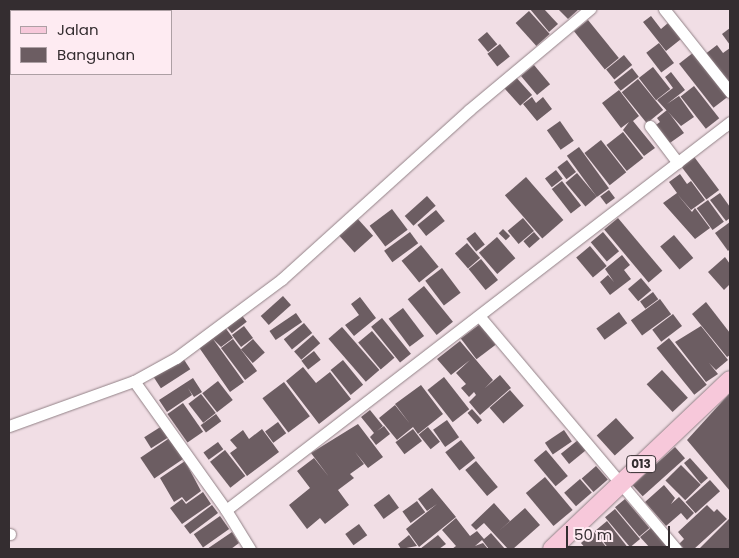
<!DOCTYPE html>
<style>
body{margin:0}
#map{position:relative;width:739px;height:558px;overflow:hidden;background:#f1dee5;font-family:Poppins,sans-serif}
div>[style]{position:absolute}
.building>*{inset:0;background:#6c5d62;transform-origin:0 0}
.roads{filter:drop-shadow(0 0 1px #928287) drop-shadow(0 0 1px #928287)}
.minor>*{height:11px;margin:-5.5px;padding:0 5.5px;transform-origin:5.5px;border-radius:5.5px;background:#fff}
.primary>*{height:18px;margin:-9px;padding:0 9px;transform-origin:9px;border-radius:9px;background:#f7c8da}
span{translate:-50% -50%;white-space:nowrap;text-align:center;line-height:1.15;-webkit-text-stroke:5px #feebf2;paint-order:stroke}
.shield-label span{padding:1px 4px;background:#feebf2;border:1px solid;border-radius:4px;-webkit-text-stroke-width:0}
.shield-label{font-size:12px;color:#342d30;font-weight:700}
.frame{position:absolute;inset:0;border:10px solid #342d30;pointer-events:none}
.legend{position:absolute;left:10px;top:10px;width:162px;height:65px;box-sizing:border-box;background:#feebf2;border:1px solid #ad9fa4;margin:0;padding:6px 9px;list-style:none;font-size:15px;color:#342d30}
.legend li{display:flex;align-items:center;gap:10px;height:25px}
.legend b{width:25px;border:1px solid #ad9fa4}
.scale{position:absolute;left:566px;top:526px;width:104px;height:22px;box-sizing:border-box;border:2px solid #342d30;border-top:0;padding-left:6px;font-size:15px;line-height:18px;white-space:nowrap;color:#342d30;-webkit-text-stroke:4px #feebf2;paint-order:stroke}
</style>
<div id="map">
<div class="building">
<i style="clip-path:polygon(530px 9px,544px 9px,558px 24px,549px 32px)"></i>
<i style="clip-path:polygon(558px 9px,579px 9px,568px 19px)"></i>
<i style="left:529px;top:11px;width:31px;height:18px;rotate:48deg"></i>
<i style="clip-path:polygon(651px 16px,661px 29px,668px 23px,681px 39px,666px 51px,643px 22px)"></i>
<i style="left:588px;top:20px;width:49px;height:18px;rotate:51deg"></i>
<i style="clip-path:polygon(730px 28px,730px 45px,722px 34px)"></i>
<i style="left:487px;top:32px;width:16px;height:12px;rotate:50deg"></i>
<i style="left:659px;top:43px;width:25px;height:16px;rotate:53deg"></i>
<i style="left:500px;top:44px;width:16px;height:16px;rotate:52deg"></i>
<i style="clip-path:polygon(717px 45px,723px 53px,730px 48px,730px 89px,704px 55px)"></i>
<i style="left:694px;top:52px;width:56px;height:19px;rotate:52deg"></i>
<i style="left:624px;top:55px;width:13px;height:23px;rotate:51deg"></i>
<i style="left:534px;top:65px;width:25px;height:17px;rotate:50deg"></i>
<i style="left:653px;top:67px;width:28px;height:18px;rotate:52deg"></i>
<i style="left:632px;top:68px;width:11px;height:23px;rotate:52deg"></i>
<i style="clip-path:polygon(671px 72px,685px 90px,667px 104px,679px 96px,694px 117px,681px 126px,657px 100px,673px 88px,665px 77px)"></i>
<i style="left:514px;top:75px;width:27px;height:16px;rotate:48deg"></i>
<i style="left:638px;top:79px;width:40px;height:21px;rotate:51deg"></i>
<i style="left:694px;top:86px;width:41px;height:17px;rotate:52deg"></i>
<i style="clip-path:polygon(619px 90px,639px 116px,633px 121px,655px 148px,644px 156px,623px 130px,629px 122px,621px 128px,602px 103px)"></i>
<i style="clip-path:polygon(532px 97px,536px 103px,543px 97px,552px 109px,537px 121px,523px 104px)"></i>
<i style="clip-path:polygon(667px 110px,684px 133px,667px 145px,653px 127px,660px 122px,657px 118px)"></i>
<i style="left:560px;top:121px;width:24px;height:16px;rotate:55deg"></i>
<i style="left:623px;top:132px;width:33px;height:21px;rotate:52deg"></i>
<i style="left:601px;top:140px;width:41px;height:21px;rotate:52deg"></i>
<i style="left:579px;top:147px;width:51px;height:15px;rotate:54deg"></i>
<i style="left:692px;top:154px;width:45px;height:16px;rotate:53deg"></i>
<i style="left:567px;top:160px;width:15px;height:12px;rotate:53deg"></i>
<i style="left:556px;top:170px;width:11px;height:14px;rotate:52deg"></i>
<i style="left:577px;top:173px;width:31px;height:15px;rotate:50deg"></i>
<i style="clip-path:polygon(680px 174px,687px 184px,691px 181px,705px 200px,691px 210px,677px 194px,692px 212px,695px 208px,710px 228px,695px 239px,663px 203px,677px 193px,669px 182px)"></i>
<i style="left:526px;top:177px;width:57px;height:28px;rotate:49deg"></i>
<i style="left:562px;top:181px;width:31px;height:13px;rotate:52deg"></i>
<i style="left:609px;top:190px;width:10px;height:11px;rotate:53deg"></i>
<i style="clip-path:polygon(720px 193px,730px 207px,730px 218px,726px 221px,710px 200px)"></i>
<i style="left:427px;top:196px;width:13px;height:30px;rotate:48deg"></i>
<i style="left:708px;top:200px;width:27px;height:14px;rotate:54deg"></i>
<i style="left:392px;top:209px;width:26px;height:28px;rotate:53deg"></i>
<i style="left:436px;top:210px;width:14px;height:24px;rotate:51deg"></i>
<i style="left:357px;top:218px;width:24px;height:25px;rotate:48deg"></i>
<i style="left:523px;top:218px;width:17px;height:20px;rotate:50deg"></i>
<i style="left:618px;top:218px;width:69px;height:18px;rotate:50deg"></i>
<i style="clip-path:polygon(730px 222px,730px 249px,728px 251px,715px 233px)"></i>
<i style="left:503px;top:229px;width:10px;height:6px;rotate:45deg"></i>
<i style="left:410px;top:232px;width:14px;height:32px;rotate:54deg"></i>
<i style="left:475px;top:232px;width:16px;height:11px;rotate:52deg"></i>
<i style="left:534px;top:232px;width:9px;height:14px;rotate:49deg"></i>
<i style="left:603px;top:232px;width:25px;height:16px;rotate:50deg"></i>
<i style="left:674px;top:235px;width:30px;height:18px;rotate:50deg"></i>
<i style="left:497px;top:237px;width:28px;height:24px;rotate:49deg"></i>
<i style="left:467px;top:243px;width:20px;height:16px;rotate:49deg"></i>
<i style="left:421px;top:245px;width:28px;height:25px;rotate:51deg"></i>
<i style="left:590px;top:246px;width:26px;height:18px;rotate:50deg"></i>
<i style="clip-path:polygon(622px 255px,630px 265px,624px 270px,631px 279px,610px 295px,600px 282px,608px 275px,614px 282px,605px 269px)"></i>
<i style="clip-path:polygon(725px 257px,730px 264px,730px 284px,724px 290px,708px 272px)"></i>
<i style="left:481px;top:259px;width:27px;height:16px;rotate:51deg"></i>
<i style="left:442px;top:268px;width:31px;height:21px;rotate:53deg"></i>
<i style="left:641px;top:278px;width:16px;height:17px;rotate:50deg"></i>
<i style="left:424px;top:286px;width:46px;height:21px;rotate:51deg"></i>
<i style="left:653px;top:292px;width:9px;height:16px;rotate:54deg"></i>
<i style="left:283px;top:296px;width:12px;height:30px;rotate:48deg"></i>
<i style="clip-path:polygon(360px 297px,376px 318px,354px 336px,345px 325px,359px 315px,351px 304px)"></i>
<i style="left:660px;top:299px;width:19px;height:36px;rotate:54deg"></i>
<i style="clip-path:polygon(706px 302px,730px 333px,730px 355px,727px 357px,692px 314px)"></i>
<i style="left:403px;top:308px;width:35px;height:18px;rotate:53deg"></i>
<i style="left:619px;top:312px;width:14px;height:28px;rotate:54deg"></i>
<i style="left:240px;top:313px;width:11px;height:19px;rotate:52deg"></i>
<i style="left:296px;top:313px;width:11px;height:32px;rotate:56deg"></i>
<i style="left:673px;top:314px;width:15px;height:26px;rotate:53deg"></i>
<i style="left:382px;top:318px;width:46px;height:14px;rotate:51deg"></i>
<i style="left:304px;top:323px;width:13px;height:26px;rotate:51deg"></i>
<i style="left:480px;top:324px;width:26px;height:24px;rotate:53deg"></i>
<i style="clip-path:polygon(224px 326px,233px 338px,221px 347px,213px 339px,244px 382px,230px 392px,198px 346px)"></i>
<i style="left:244px;top:326px;width:15px;height:15px;rotate:53deg"></i>
<i style="clip-path:polygon(701px 326px,728px 360px,716px 370px,709px 363px,718px 374px,706px 382px,675px 342px)"></i>
<i style="left:342px;top:327px;width:57px;height:18px;rotate:49deg"></i>
<i style="left:372px;top:331px;width:35px;height:18px;rotate:50deg"></i>
<i style="left:313px;top:335px;width:11px;height:25px;rotate:49deg"></i>
<i style="left:669px;top:338px;width:60px;height:16px;rotate:51deg"></i>
<i style="left:233px;top:339px;width:40px;height:15px;rotate:53deg"></i>
<i style="left:253px;top:339px;width:18px;height:16px;rotate:49deg"></i>
<i style="clip-path:polygon(460px 341px,493px 380px,485px 388px,500px 375px,511px 388px,480px 415px,469px 402px,476px 395px,474px 392px,469px 397px,461px 388px,466px 384px,456px 373px,470px 360px,451px 375px,437px 359px)"></i>
<i style="left:314px;top:351px;width:11px;height:16px;rotate:52deg"></i>
<i style="left:181px;top:355px;width:17px;height:35px;rotate:57deg"></i>
<i style="left:343px;top:360px;width:32px;height:16px;rotate:51deg"></i>
<i style="clip-path:polygon(303px 367px,316px 383px,330px 372px,351px 399px,319px 424px,286px 381px)"></i>
<i style="left:662px;top:370px;width:38px;height:21px;rotate:47deg"></i>
<i style="left:444px;top:377px;width:41px;height:21px;rotate:52deg"></i>
<i style="clip-path:polygon(193px 378px,202px 392px,194px 397px,188px 388px,192px 395px,167px 412px,159px 400px)"></i>
<i style="left:218px;top:381px;width:24px;height:20px;rotate:52deg"></i>
<i style="left:284px;top:382px;width:43px;height:27px;rotate:53deg"></i>
<i style="clip-path:polygon(421px 385px,443px 414px,418px 434px,413px 427px,397px 440px,379px 418px,395px 405px,410px 424px,395px 404px)"></i>
<i style="left:510px;top:390px;width:21px;height:27px;rotate:49deg"></i>
<i style="left:201px;top:394px;width:24px;height:16px;rotate:52deg"></i>
<i style="clip-path:polygon(729px 394px,730px 396px,730px 491px,687px 440px)"></i>
<i style="left:183px;top:403px;width:35px;height:19px;rotate:55deg"></i>
<i style="left:472px;top:409px;width:15px;height:6px;rotate:48deg"></i>
<i style="clip-path:polygon(370px 410px,383px 426px,377px 431px,384px 426px,390px 434px,376px 445px,370px 437px,374px 433px,361px 417px)"></i>
<i style="left:216px;top:414px;width:9px;height:19px;rotate:54deg"></i>
<i style="left:616px;top:418px;width:27px;height:26px;rotate:48deg"></i>
<i style="left:447px;top:420px;width:21px;height:17px;rotate:55deg"></i>
<i style="left:278px;top:422px;width:14px;height:16px;rotate:54deg"></i>
<i style="clip-path:polygon(358px 424px,383px 457px,368px 468px,355px 452px,364px 464px,350px 474px,354px 478px,338px 490px,349px 505px,325px 524px,320px 518px,307px 529px,289px 505px,310px 488px,297px 471px,314px 458px,329px 477px,311px 453px)"></i>
<i style="left:162px;top:426px;width:13px;height:21px;rotate:58deg"></i>
<i style="left:428px;top:427px;width:19px;height:12px;rotate:51deg"></i>
<i style="clip-path:polygon(262px 429px,279px 452px,247px 476px,230px 453px,237px 448px,230px 440px,243px 430px,249px 439px)"></i>
<i style="left:413px;top:429px;width:15px;height:22px;rotate:53deg"></i>
<i style="left:564px;top:430px;width:14px;height:23px;rotate:56deg"></i>
<i style="left:171px;top:437px;width:25px;height:37px;rotate:56deg"></i>
<i style="left:461px;top:440px;width:23px;height:20px;rotate:52deg"></i>
<i style="left:578px;top:440px;width:13px;height:22px;rotate:51deg"></i>
<i style="left:218px;top:442px;width:9px;height:18px;rotate:54deg"></i>
<i style="left:675px;top:447px;width:15px;height:57px;rotate:48deg"></i>
<i style="left:225px;top:450px;width:33px;height:19px;rotate:52deg"></i>
<i style="left:546px;top:450px;width:34px;height:16px;rotate:50deg"></i>
<i style="clip-path:polygon(690px 458px,708px 478px,701px 484px,684px 463px)"></i>
<i style="clip-path:polygon(185px 461px,201px 491px,186px 502px,182px 497px,174px 502px,160px 478px)"></i>
<i style="left:476px;top:461px;width:34px;height:14px;rotate:50deg"></i>
<i style="left:681px;top:465px;width:28px;height:22px;rotate:45deg"></i>
<i style="left:596px;top:466px;width:18px;height:19px;rotate:49deg"></i>
<i style="left:545px;top:477px;width:43px;height:25px;rotate:50deg"></i>
<i style="left:580px;top:479px;width:18px;height:21px;rotate:49deg"></i>
<i style="left:710px;top:480px;width:15px;height:33px;rotate:48deg"></i>
<i style="clip-path:polygon(664px 485px,675px 498px,671px 504px,679px 497px,694px 513px,687px 520px,681px 513px,666px 526px,645px 502px)"></i>
<i style="clip-path:polygon(432px 488px,456px 517px,419px 547px,406px 529px,437px 504px,427px 511px,418px 499px)"></i>
<i style="clip-path:polygon(203px 492px,211px 504px,182px 524px,170px 508px,182px 499px,186px 504px)"></i>
<i style="left:389px;top:494px;width:17px;height:19px;rotate:54deg"></i>
<i style="left:625px;top:499px;width:38px;height:13px;rotate:50deg"></i>
<i style="left:417px;top:501px;width:14px;height:18px;rotate:54deg"></i>
<i style="clip-path:polygon(494px 503px,510px 521px,499px 531px,525px 508px,540px 525px,513px 549px,508px 549px,484px 523px,476px 530px,471px 525px)"></i>
<i style="left:212px;top:505px;width:10px;height:35px;rotate:53deg"></i>
<i style="clip-path:polygon(707px 505px,714px 512px,717px 509px,727px 519px,694px 549px,684px 549px,679px 544px,684px 539px,678px 532px)"></i>
<i style="left:615px;top:509px;width:39px;height:13px;rotate:50deg"></i>
<i style="left:220px;top:516px;width:16px;height:32px;rotate:55deg"></i>
<i style="clip-path:polygon(456px 518px,470px 536px,477px 531px,484px 539px,491px 533px,505px 549px,489px 549px,482px 540px,475px 546px,483px 543px,488px 549px,452px 549px,456px 546px,442px 530px)"></i>
<i style="clip-path:polygon(730px 518px,730px 549px,699px 549px)"></i>
<i style="clip-path:polygon(607px 521px,629px 549px,609px 549px,595px 531px)"></i>
<i style="left:359px;top:524px;width:14px;height:17px;rotate:54deg"></i>
<i style="clip-path:polygon(652px 527px,669px 547px,666px 549px,651px 549px,640px 537px)"></i>
<i style="clip-path:polygon(232px 532px,239px 543px,231px 549px,207px 549px)"></i>
<i style="clip-path:polygon(594px 532px,608px 549px,586px 549px,581px 543px)"></i>
<i style="clip-path:polygon(409px 535px,417px 546px,401px 549px,398px 544px)"></i>
<i style="clip-path:polygon(438px 535px,446px 544px,439px 549px,420px 549px)"></i>
</div>
<div class="roads">
<div class="minor">
<i style="left:664px;top:9px;width:106px;rotate:51.5deg"></i>
<i style="left:650px;top:126px;width:46px;rotate:52.9deg"></i>
<i style="left:480px;top:317px;width:304px;rotate:49.8deg"></i>
<i style="left:134px;top:381px;width:48px;rotate:-28.7deg"></i>
<i style="left:176px;top:358px;width:132px;rotate:-36.7deg"></i>
<i style="left:282px;top:279px;width:252px;rotate:-42.1deg"></i>
<i style="left:469px;top:110px;width:158px;rotate:-39.9deg"></i>
<i style="left:9px;top:426px;width:133px;rotate:-19.8deg"></i>
<i style="left:134px;top:381px;width:158px;rotate:54.5deg"></i>
<i style="left:226px;top:510px;width:46px;rotate:58.4deg"></i>
<i style="left:226px;top:510px;width:636px;rotate:-37.59deg"></i>
<i style="left:9px;top:534px;width:1px"></i>
</div>
<div class="primary">
<i style="left:552px;top:549px;width:245px;rotate:-43.5deg"></i>
</div>
</div>
<div class="shield-label">
<span style="left:641px;top:464px">013</span>
</div>
<div class="frame"></div>
<ul class="legend">
<li><b style="height:6px;background:#f7c8da"></b>Jalan</li>
<li><b style="height:14px;background:#6c5d62"></b>Bangunan</li>
</ul>
<div class="scale">50 m</div>
</div>
